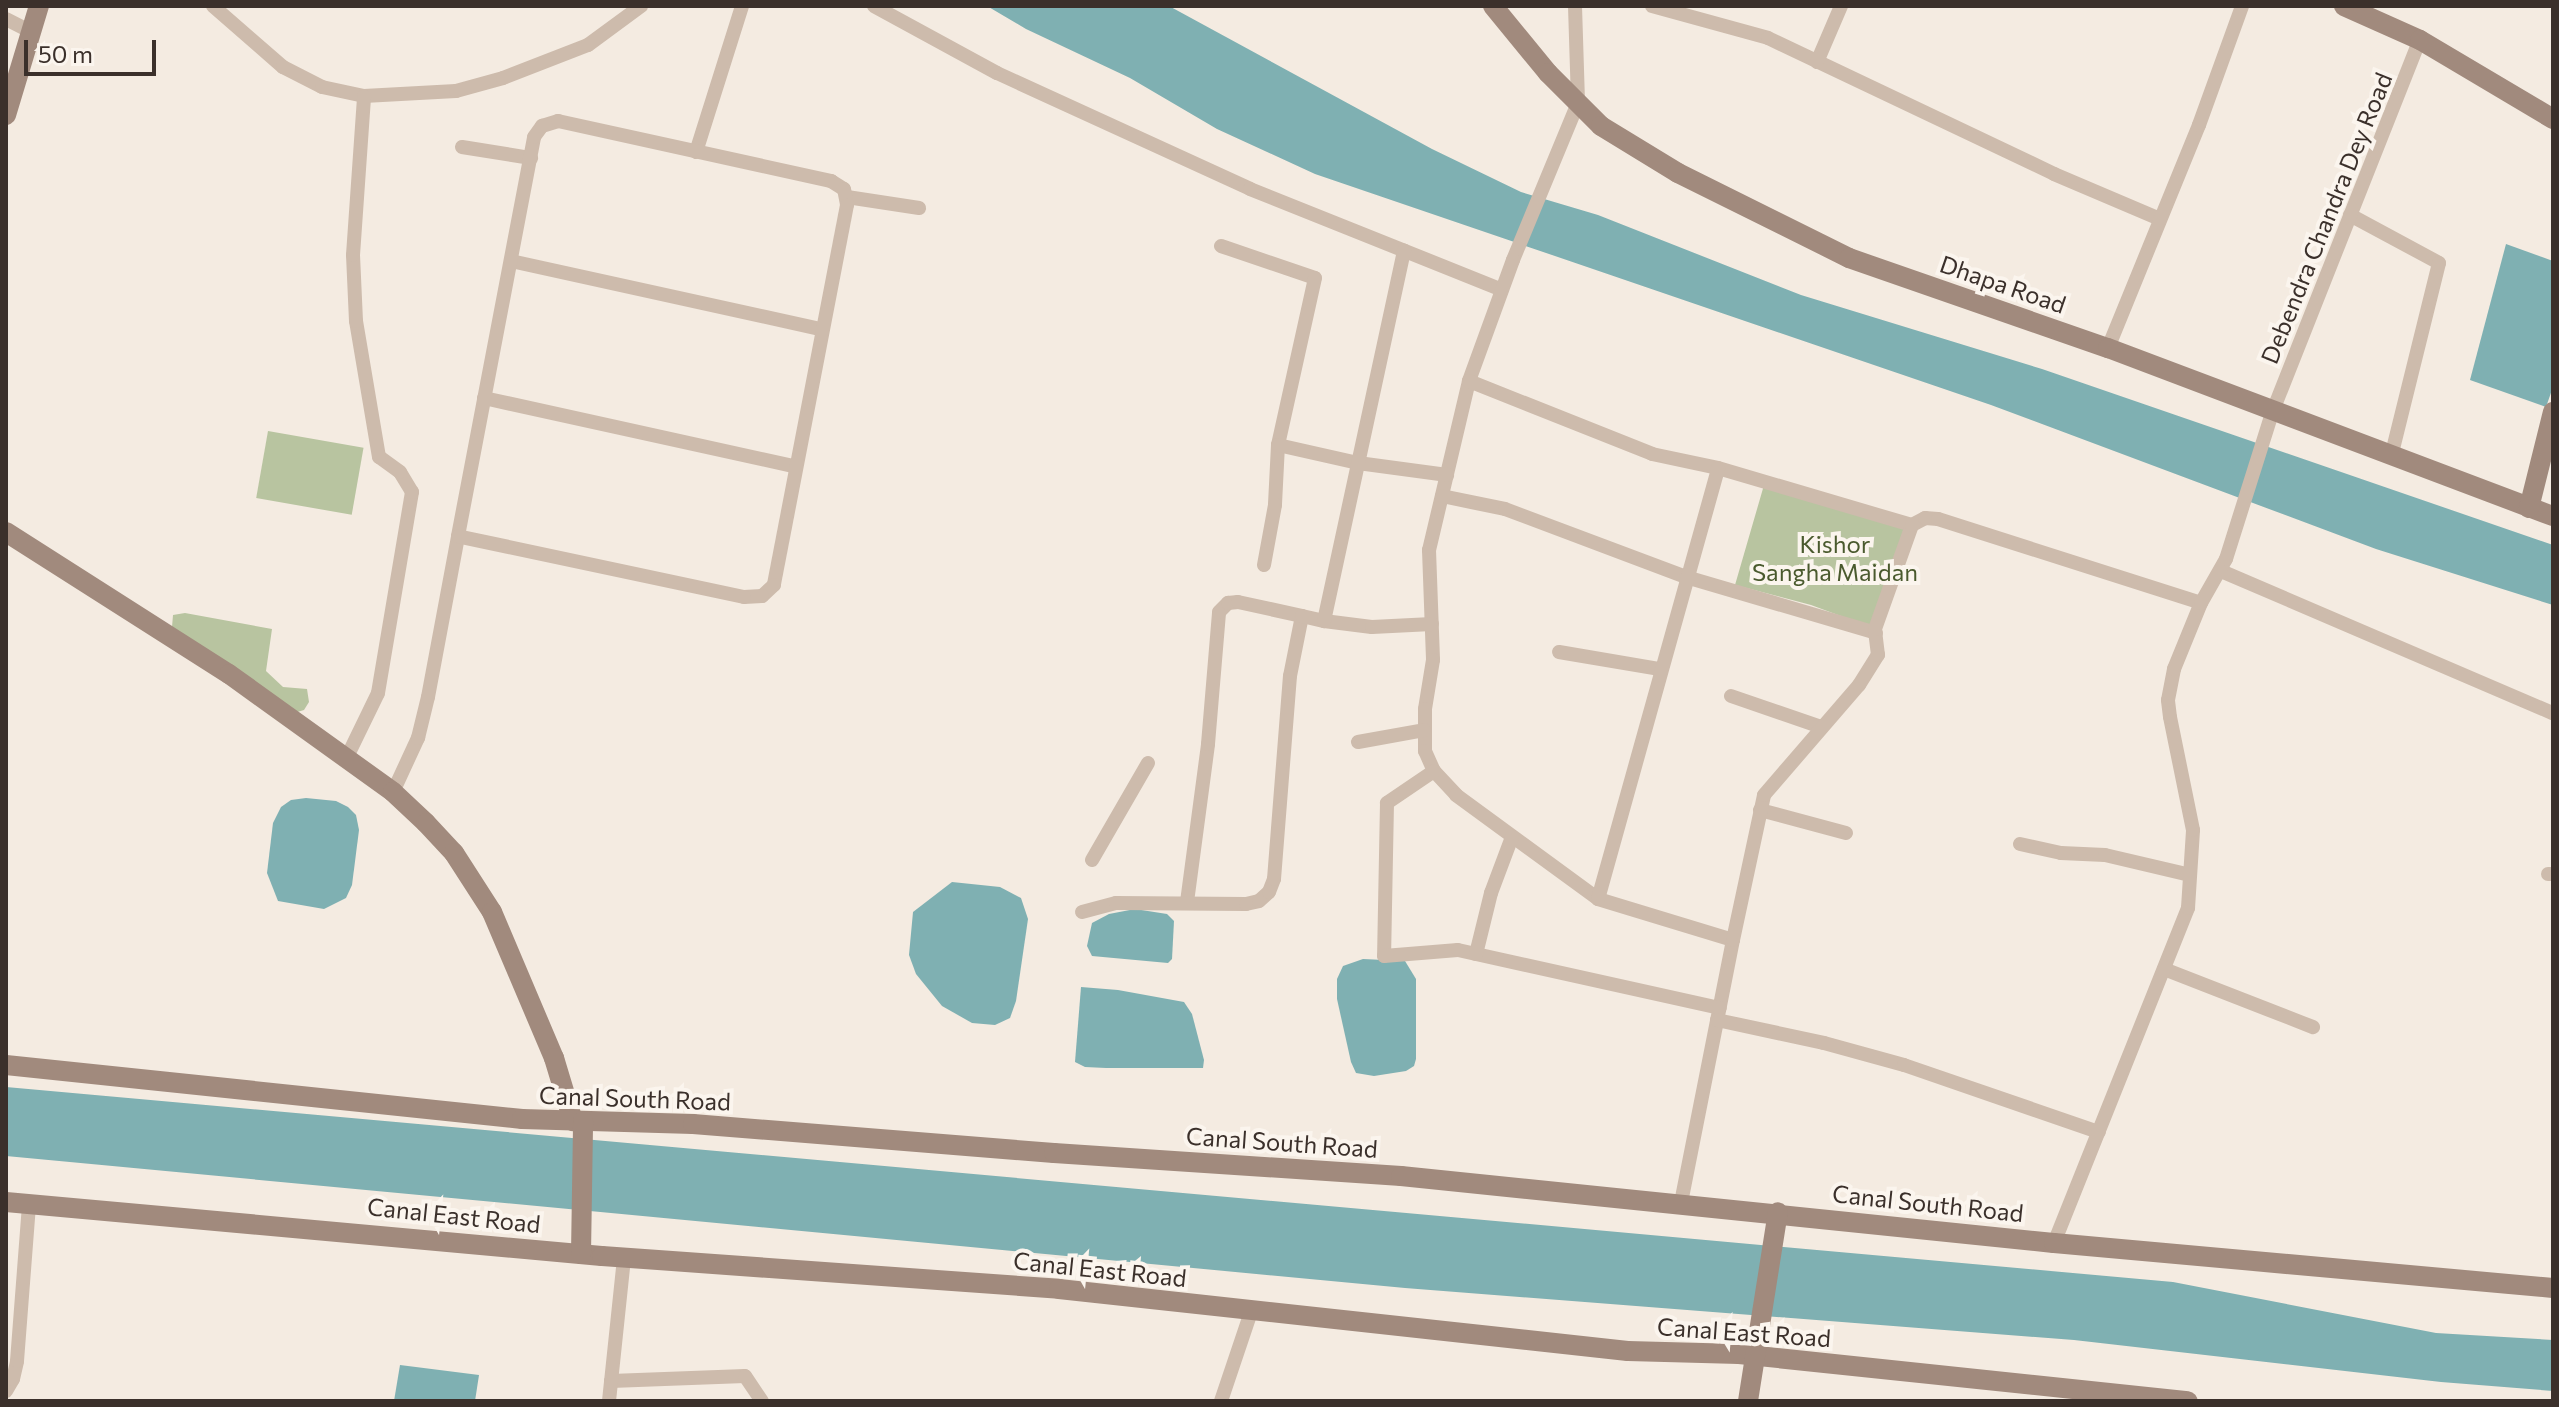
<!DOCTYPE html>
<style>
body{margin:0}
#map{position:relative;width:2559px;height:1407px;overflow:hidden;background:#f4ebe1;font-family:Commissioner,sans-serif}
div>[style]{position:absolute}
.green>*{inset:0;background:#b8c4a0;transform-origin:0 0}
.water>*{inset:0;background:#7fb0b2}
.street>*{height:14px;margin:-7px;padding:0 7px;transform-origin:7px;border-radius:7px;background:#cdbbac}
.secondary>*{height:20px;margin:-10px;padding:0 10px;transform-origin:10px;border-radius:10px;background:#a18a7d}
span{translate:-50% -50%;white-space:nowrap;text-align:center;line-height:1.15;-webkit-text-stroke:8px #fbf5ee;paint-order:stroke}
.street-label{font-size:24px;color:#3b302b}
.park-label{font-size:24px;color:#4a5a2e}
.frame{position:absolute;inset:0;border:8px solid #3b302b;pointer-events:none}
.scale{position:absolute;left:24px;top:40px;width:132px;height:36px;box-sizing:border-box;border:4px solid #3b302b;border-top:0;padding-left:10px;font-size:24px;line-height:28px;white-space:nowrap;color:#3b302b;-webkit-text-stroke:6px #fbf5ee;paint-order:stroke}
</style>
<div id="map">
<div class="green">
<i style="left:268px;top:431px;width:97px;height:68px;rotate:10deg"></i>
<i style="clip-path:polygon(1764px 485px,1910px 524px,1873px 628px,1811px 605px,1735px 585px)"></i>
<i style="clip-path:polygon(185px 613px,272px 629px,266px 671px,283px 687px,307px 689px,309px 702px,304px 710px,294px 713px,172px 627px,173px 615px)"></i>
</div>
<div class="water">
<i style="clip-path:polygon(987px 6px,1169px 6px,1432px 149px,1521px 192px,1598px 215px,1801px 295px,2042px 369px,2553px 545px,2553px 605px,2376px 549px,1991px 405px,1315px 174px,1217px 129px,1130px 78px,1026px 29px)"></i>
<i style="clip-path:polygon(2506px 244px,2553px 261px,2553px 387px,2546px 407px,2470px 380px)"></i>
<i style="clip-path:polygon(306px 798px,336px 801px,348px 807px,356px 815px,359px 830px,352px 885px,346px 898px,324px 909px,278px 901px,267px 873px,273px 823px,281px 807px,291px 800px)"></i>
<i style="clip-path:polygon(952px 882px,1000px 887px,1021px 898px,1028px 919px,1016px 1001px,1010px 1018px,995px 1025px,972px 1023px,942px 1006px,916px 974px,909px 955px,913px 912px)"></i>
<i style="clip-path:polygon(1135px 909px,1167px 914px,1174px 921px,1172px 959px,1168px 963px,1092px 956px,1087px 946px,1092px 923px,1109px 914px)"></i>
<i style="clip-path:polygon(1363px 959px,1405px 961px,1416px 979px,1416px 1059px,1414px 1066px,1406px 1071px,1374px 1076px,1356px 1073px,1351px 1062px,1337px 999px,1337px 979px,1343px 966px)"></i>
<i style="clip-path:polygon(1081px 987px,1118px 990px,1184px 1002px,1192px 1014px,1204px 1060px,1203px 1068px,1106px 1068px,1085px 1067px,1075px 1062px)"></i>
<i style="clip-path:polygon(6px 1087px,2173px 1282px,2436px 1333px,2553px 1340px,2553px 1391px,2441px 1382px,2074px 1340px,1405px 1288px,6px 1156px)"></i>
<i style="clip-path:polygon(400px 1365px,479px 1375px,475px 1401px,394px 1401px)"></i>
</div>
<div class="street">
<i style="left:213px;top:6px;width:93px;rotate:41.1deg"></i>
<i style="left:283px;top:67px;width:44px;rotate:27.1deg"></i>
<i style="left:322px;top:87px;width:43px;rotate:12.1deg"></i>
<i style="left:364px;top:96px;width:92px;rotate:-3.1deg"></i>
<i style="left:456px;top:91px;width:49px;rotate:-15.5deg"></i>
<i style="left:503px;top:78px;width:91px;rotate:-21.2deg"></i>
<i style="left:588px;top:45px;width:66px;rotate:-36.3deg"></i>
<i style="left:874px;top:6px;width:140px;rotate:28.6deg"></i>
<i style="left:997px;top:73px;width:278px;rotate:24.6deg"></i>
<i style="left:1250px;top:189px;width:271px;rotate:21.8deg"></i>
<i style="left:1575px;top:6px;width:97px;rotate:88.2deg"></i>
<i style="left:1578px;top:103px;width:170px;rotate:112.5deg"></i>
<i style="left:1513px;top:260px;width:129px;rotate:110deg"></i>
<i style="left:1469px;top:381px;width:174px;rotate:103.3deg"></i>
<i style="left:1429px;top:550px;width:110px;rotate:87.9deg"></i>
<i style="left:1433px;top:660px;width:50px;rotate:99.3deg"></i>
<i style="left:1425px;top:709px;width:42px;rotate:90deg"></i>
<i style="left:1425px;top:751px;width:22px;rotate:66deg"></i>
<i style="left:1434px;top:771px;width:33px;rotate:47deg"></i>
<i style="left:1456px;top:795px;width:176px;rotate:36.2deg"></i>
<i style="left:1598px;top:899px;width:141px;rotate:16.9deg"></i>
<i style="left:1733px;top:940px;width:268px;rotate:101.2deg"></i>
<i style="left:1652px;top:6px;width:120px;rotate:15.4deg"></i>
<i style="left:1768px;top:38px;width:317px;rotate:25.4deg"></i>
<i style="left:2054px;top:174px;width:115px;rotate:23deg"></i>
<i style="left:6px;top:19px;width:27px;rotate:27deg"></i>
<i style="left:1817px;top:62px;width:61px;rotate:-66.8deg"></i>
<i style="left:462px;top:147px;width:70px;rotate:9.1deg"></i>
<i style="left:696px;top:152px;width:153px;rotate:-72.5deg"></i>
<i style="left:847px;top:197px;width:73px;rotate:8.7deg"></i>
<i style="left:2350px;top:215px;width:101px;rotate:28.3deg"></i>
<i style="left:2439px;top:263px;width:200px;rotate:103.9deg"></i>
<i style="left:1221px;top:246px;width:99px;rotate:18.8deg"></i>
<i style="left:1315px;top:278px;width:171px;rotate:102.5deg"></i>
<i style="left:1278px;top:445px;width:60px;rotate:92.9deg"></i>
<i style="left:1275px;top:505px;width:61px;rotate:100.4deg"></i>
<i style="left:511px;top:261px;width:317px;rotate:12.4deg"></i>
<i style="left:2108px;top:348px;width:241px;rotate:-67.8deg"></i>
<i style="left:2199px;top:125px;width:127px;rotate:-70.1deg"></i>
<i style="left:1469px;top:381px;width:197px;rotate:21.7deg"></i>
<i style="left:1652px;top:454px;width:67px;rotate:12deg"></i>
<i style="left:1718px;top:468px;width:202px;rotate:16.4deg"></i>
<i style="left:484px;top:398px;width:317px;rotate:12.4deg"></i>
<i style="left:1278px;top:445px;width:82px;rotate:12.7deg"></i>
<i style="left:1358px;top:463px;width:90px;rotate:7.7deg"></i>
<i style="left:1442px;top:496px;width:64px;rotate:11.7deg"></i>
<i style="left:1505px;top:509px;width:193px;rotate:20.6deg"></i>
<i style="left:1686px;top:577px;width:198px;rotate:16.4deg"></i>
<i style="left:2221px;top:571px;width:361px;rotate:23.2deg"></i>
<i style="left:1324px;top:621px;width:48px;rotate:7.1deg"></i>
<i style="left:1372px;top:627px;width:60px;rotate:-2.9deg"></i>
<i style="left:1559px;top:652px;width:101px;rotate:9.6deg"></i>
<i style="left:1731px;top:696px;width:95px;rotate:19deg"></i>
<i style="left:1358px;top:742px;width:67px;rotate:-10.3deg"></i>
<i style="left:346px;top:759px;width:73px;rotate:-64.1deg"></i>
<i style="left:378px;top:693px;width:204px;rotate:-80.4deg"></i>
<i style="left:412px;top:492px;width:23px;rotate:-121deg"></i>
<i style="left:400px;top:472px;width:26px;rotate:-144deg"></i>
<i style="left:379px;top:457px;width:138px;rotate:-99.6deg"></i>
<i style="left:356px;top:321px;width:66px;rotate:-92.6deg"></i>
<i style="left:353px;top:255px;width:159px;rotate:-86deg"></i>
<i style="left:1434px;top:771px;width:57px;rotate:145.8deg"></i>
<i style="left:1387px;top:803px;width:153px;rotate:91.1deg"></i>
<i style="left:1384px;top:956px;width:74px;rotate:-4.6deg"></i>
<i style="left:1458px;top:950px;width:268px;rotate:12.5deg"></i>
<i style="left:393px;top:792px;width:60px;rotate:-65.2deg"></i>
<i style="left:418px;top:738px;width:42px;rotate:-76.3deg"></i>
<i style="left:428px;top:697px;width:164px;rotate:-79.4deg"></i>
<i style="left:458px;top:536px;width:406px;rotate:-79.2deg"></i>
<i style="left:534px;top:137px;width:14px;rotate:-54deg"></i>
<i style="left:542px;top:126px;width:17px;rotate:-17deg"></i>
<i style="left:558px;top:121px;width:280px;rotate:12.4deg"></i>
<i style="left:831px;top:181px;width:15px;rotate:32deg"></i>
<i style="left:844px;top:189px;width:16px;rotate:79deg"></i>
<i style="left:847px;top:205px;width:387px;rotate:100.9deg"></i>
<i style="left:774px;top:585px;width:16px;rotate:137deg"></i>
<i style="left:762px;top:596px;width:18px;rotate:177deg"></i>
<i style="left:744px;top:597px;width:292px;rotate:-168deg"></i>
<i style="left:1760px;top:810px;width:89px;rotate:15deg"></i>
<i style="left:2020px;top:844px;width:42px;rotate:12.4deg"></i>
<i style="left:2061px;top:853px;width:44px;rotate:2.6deg"></i>
<i style="left:2105px;top:855px;width:87px;rotate:13.2deg"></i>
<i style="left:1092px;top:860px;width:112px;rotate:-60deg"></i>
<i style="left:2548px;top:874px;width:5px"></i>
<i style="left:1598px;top:899px;width:447px;rotate:-74.4deg"></i>
<i style="left:1187px;top:902px;width:159px;rotate:-82.4deg"></i>
<i style="left:1208px;top:744px;width:132px;rotate:-85.2deg"></i>
<i style="left:1219px;top:612px;width:13px;rotate:-45deg"></i>
<i style="left:1228px;top:603px;width:10px;rotate:-6deg"></i>
<i style="left:1238px;top:602px;width:66px;rotate:12.3deg"></i>
<i style="left:1082px;top:912px;width:35px;rotate:-15deg"></i>
<i style="left:1116px;top:903px;width:130px;rotate:0.4deg"></i>
<i style="left:1246px;top:904px;width:13px;rotate:-13deg"></i>
<i style="left:1259px;top:901px;width:13px;rotate:-42deg"></i>
<i style="left:1269px;top:892px;width:14px;rotate:-69deg"></i>
<i style="left:1274px;top:879px;width:204px;rotate:-85.5deg"></i>
<i style="left:1290px;top:676px;width:61px;rotate:-78.7deg"></i>
<i style="left:1302px;top:616px;width:23px;rotate:13deg"></i>
<i style="left:1324px;top:621px;width:379px;rotate:-77.8deg"></i>
<i style="left:1733px;top:940px;width:148px;rotate:-77.9deg"></i>
<i style="left:1764px;top:795px;width:145px;rotate:-49.2deg"></i>
<i style="left:1859px;top:685px;width:36px;rotate:-58deg"></i>
<i style="left:1878px;top:655px;width:26px;rotate:-97deg"></i>
<i style="left:1875px;top:629px;width:110px;rotate:-70.4deg"></i>
<i style="left:1912px;top:525px;width:15px;rotate:-28deg"></i>
<i style="left:1925px;top:518px;width:13px;rotate:4deg"></i>
<i style="left:1938px;top:519px;width:276px;rotate:17.7deg"></i>
<i style="left:1476px;top:954px;width:63px;rotate:-76.2deg"></i>
<i style="left:1491px;top:893px;width:60px;rotate:-69.4deg"></i>
<i style="left:2164px;top:969px;width:160px;rotate:21.3deg"></i>
<i style="left:1717px;top:1020px;width:109px;rotate:12.1deg"></i>
<i style="left:1824px;top:1043px;width:83px;rotate:15.4deg"></i>
<i style="left:1904px;top:1065px;width:206px;rotate:19deg"></i>
<i style="left:2054px;top:1243px;width:361px;rotate:-68.2deg"></i>
<i style="left:2188px;top:908px;width:78px;rotate:-86.3deg"></i>
<i style="left:2193px;top:830px;width:115px;rotate:-101.5deg"></i>
<i style="left:2170px;top:717px;width:17px;rotate:-97deg"></i>
<i style="left:2168px;top:700px;width:32px;rotate:-79deg"></i>
<i style="left:2174px;top:669px;width:71px;rotate:-67.8deg"></i>
<i style="left:2201px;top:603px;width:51px;rotate:-60.4deg"></i>
<i style="left:2226px;top:559px;width:153px;rotate:-72.5deg"></i>
<i style="left:2272px;top:413px;width:401px;rotate:-68.4deg"></i>
<i style="left:611px;top:1381px;width:134px;rotate:-2.1deg"></i>
<i style="left:745px;top:1376px;width:30px;rotate:56deg"></i>
<i style="left:6px;top:1391px;width:14px;rotate:-60deg"></i>
<i style="left:13px;top:1379px;width:18px;rotate:-77deg"></i>
<i style="left:17px;top:1361px;width:157px;rotate:-85.6deg"></i>
<i style="left:609px;top:1401px;width:144px;rotate:-84deg"></i>
<i style="left:1221px;top:1401px;width:94px;rotate:-71.4deg"></i>
</div>
<div class="secondary">
<i style="left:1493px;top:6px;width:87px;rotate:50.6deg"></i>
<i style="left:1548px;top:73px;width:75px;rotate:45deg"></i>
<i style="left:1601px;top:126px;width:90px;rotate:31.4deg"></i>
<i style="left:1678px;top:173px;width:191px;rotate:26.4deg"></i>
<i style="left:1849px;top:258px;width:274px;rotate:19.2deg"></i>
<i style="left:2108px;top:348px;width:476px;rotate:20.7deg"></i>
<i style="left:2344px;top:6px;width:83px;rotate:24.1deg"></i>
<i style="left:2420px;top:40px;width:155px;rotate:30.7deg"></i>
<i style="left:6px;top:115px;width:114px;rotate:-73.2deg"></i>
<i style="left:2529px;top:508px;width:99px;rotate:-76deg"></i>
<i style="left:6px;top:532px;width:264px;rotate:32.5deg"></i>
<i style="left:229px;top:674px;width:202px;rotate:35.7deg"></i>
<i style="left:393px;top:792px;width:45px;rotate:43.2deg"></i>
<i style="left:426px;top:823px;width:41px;rotate:47deg"></i>
<i style="left:454px;top:853px;width:70px;rotate:57.2deg"></i>
<i style="left:492px;top:912px;width:159px;rotate:67deg"></i>
<i style="left:554px;top:1058px;width:66px;rotate:73.2deg"></i>
<i style="left:6px;top:1065px;width:519px;rotate:5.97deg"></i>
<i style="left:522px;top:1119px;width:171px;rotate:1.7deg"></i>
<i style="left:693px;top:1124px;width:362px;rotate:4.6deg"></i>
<i style="left:1054px;top:1153px;width:348px;rotate:3.8deg"></i>
<i style="left:1401px;top:1176px;width:656px;rotate:5.86deg"></i>
<i style="left:2054px;top:1243px;width:501px;rotate:5.15deg"></i>
<i style="left:6px;top:1202px;width:598px;rotate:5.18deg"></i>
<i style="left:602px;top:1256px;width:458px;rotate:4.1deg"></i>
<i style="left:1059px;top:1289px;width:572px;rotate:6.22deg"></i>
<i style="left:1628px;top:1351px;width:111px;rotate:1.5deg"></i>
<i style="left:1739px;top:1354px;width:451px;rotate:6deg"></i>
<i style="left:581px;top:1254px;width:133px;rotate:-89.1deg"></i>
<i style="left:1748px;top:1401px;width:191px;rotate:-81deg"></i>
</div>
<div class="street-label">
<span style="left:2326px;top:218px;rotate:-68deg">Debendra Chandra Dey Road</span>
<span style="left:2003px;top:284px;rotate:19deg">Dhapa Road</span>
<span style="left:635px;top:1098px;rotate:2deg">Canal South Road</span>
<span style="left:1282px;top:1142px;rotate:4deg">Canal South Road</span>
<span style="left:1928px;top:1203px;rotate:6deg">Canal South Road</span>
<span style="left:454px;top:1215px;rotate:6deg">Canal East Road</span>
<span style="left:1100px;top:1269px;rotate:6deg">Canal East Road</span>
<span style="left:1744px;top:1332px;rotate:4deg">Canal East Road</span>
</div>
<div class="park-label">
<span style="left:1835px;top:558px">Kishor<br>Sangha Maidan</span>
</div>
<div class="frame"></div>
<div class="scale">50 m</div>
</div>
